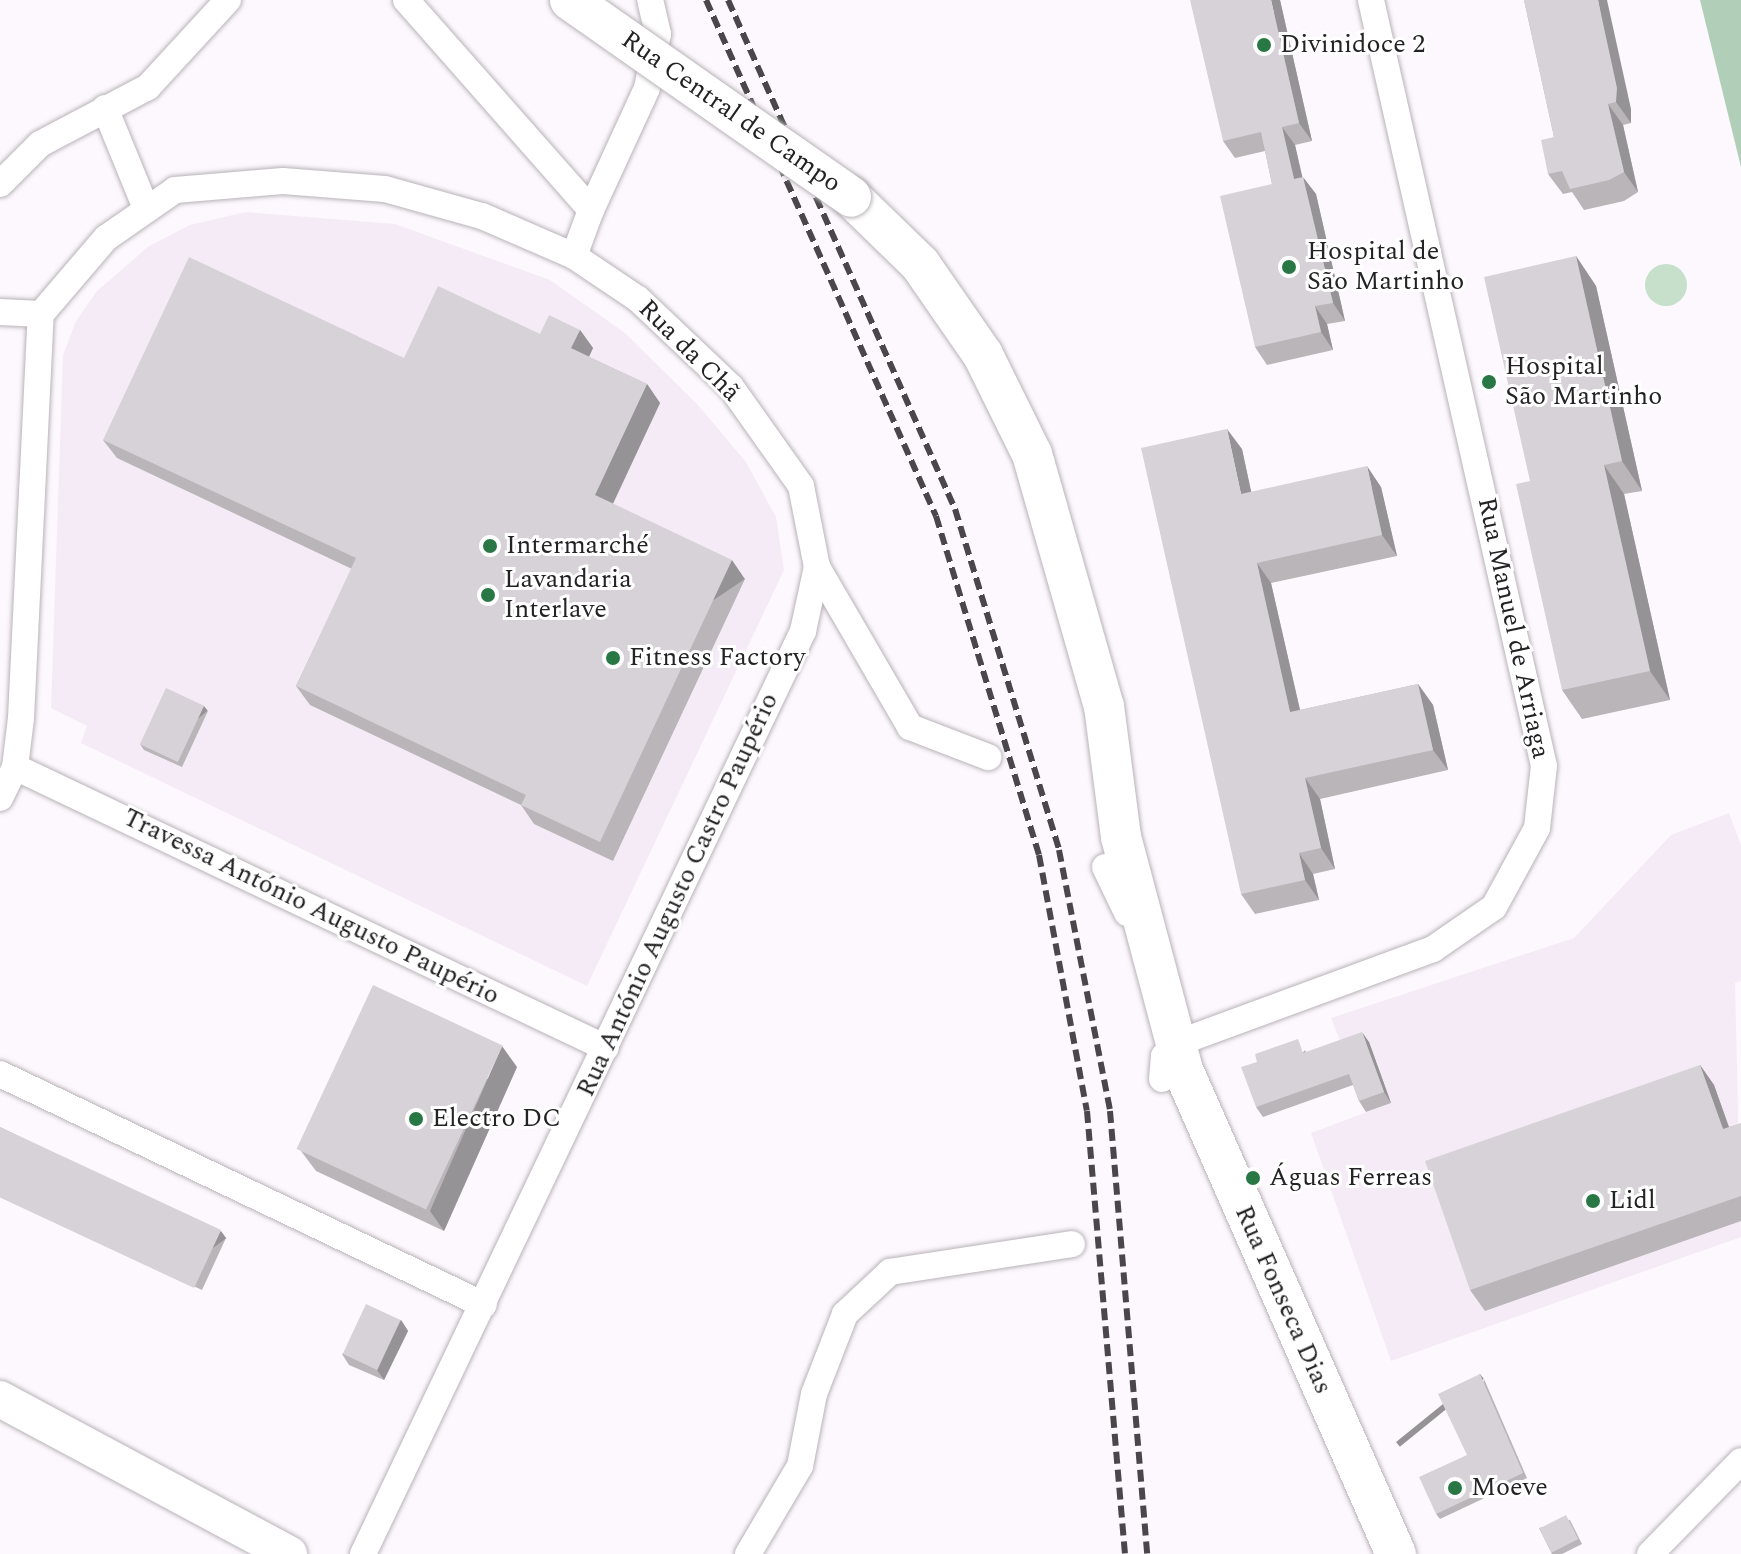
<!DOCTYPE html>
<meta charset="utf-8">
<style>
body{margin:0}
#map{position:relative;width:1741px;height:1554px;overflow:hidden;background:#fdf8fd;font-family:Spectral,serif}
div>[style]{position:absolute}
.built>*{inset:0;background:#f5ebf7}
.green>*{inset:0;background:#c6e0cc}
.round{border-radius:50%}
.forest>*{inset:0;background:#b1cfb8}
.roads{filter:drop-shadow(0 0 2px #b8b3b8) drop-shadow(0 0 2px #b8b3b8)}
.street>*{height:26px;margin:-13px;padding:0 13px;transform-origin:13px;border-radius:13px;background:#fff}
.secondary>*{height:36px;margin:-18px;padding:0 18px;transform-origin:18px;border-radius:18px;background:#fff}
.primary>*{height:40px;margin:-20px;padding:0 20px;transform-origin:20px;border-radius:20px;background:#fff}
.rail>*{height:6px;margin-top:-3px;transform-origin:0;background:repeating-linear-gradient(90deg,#49474a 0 12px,transparent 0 18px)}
.bridges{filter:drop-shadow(0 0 2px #b8b3b8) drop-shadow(0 0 2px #b8b3b8)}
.primary-bridge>*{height:40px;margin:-20px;padding:0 20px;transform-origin:20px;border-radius:20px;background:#fff}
.wall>*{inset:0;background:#b9b5b9}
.shaded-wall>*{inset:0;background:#969396;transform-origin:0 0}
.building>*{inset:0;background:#d7d2d7;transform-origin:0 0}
.dots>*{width:22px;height:22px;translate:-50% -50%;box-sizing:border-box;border:4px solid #fff;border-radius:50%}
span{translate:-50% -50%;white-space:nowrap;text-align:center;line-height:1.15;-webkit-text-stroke:6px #fff;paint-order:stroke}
.poi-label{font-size:26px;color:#232224}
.left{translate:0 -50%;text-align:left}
.street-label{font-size:26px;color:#232224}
</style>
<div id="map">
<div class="built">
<i style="clip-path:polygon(246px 212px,395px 224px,550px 280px,625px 333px,698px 405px,746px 462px,776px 517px,784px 570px,587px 986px,81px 743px,87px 726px,51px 708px,63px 355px,76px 321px,97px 291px,149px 246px,190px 225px)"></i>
<i style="clip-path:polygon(1729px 813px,1741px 845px,1741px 981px,1735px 983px,1741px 1237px,1391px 1361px,1311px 1133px,1391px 1103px,1344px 1051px,1331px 1018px,1574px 938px,1671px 835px)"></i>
</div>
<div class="green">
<i class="round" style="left:1645px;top:264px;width:42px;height:42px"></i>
</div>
<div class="forest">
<i style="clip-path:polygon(1700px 0,1741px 0,1741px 167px)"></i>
</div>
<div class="roads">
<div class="street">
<i style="left:406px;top:0;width:280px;rotate:48.6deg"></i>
<i style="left:591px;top:210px;width:49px;rotate:110.3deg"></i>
<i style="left:105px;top:108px;width:106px;rotate:67.8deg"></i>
<i style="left:0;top:184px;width:57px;rotate:-45deg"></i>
<i style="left:40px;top:144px;width:122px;rotate:-27.8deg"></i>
<i style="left:148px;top:87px;width:118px;rotate:-47.4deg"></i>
<i style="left:591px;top:210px;width:134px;rotate:-65.3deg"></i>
<i style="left:647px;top:88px;width:55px;rotate:-78.5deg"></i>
<i style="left:658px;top:34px;width:35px;rotate:-103deg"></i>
<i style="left:0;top:312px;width:41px;rotate:2.8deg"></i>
<i style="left:41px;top:314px;width:100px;rotate:-49.5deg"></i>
<i style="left:106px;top:238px;width:84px;rotate:-34.8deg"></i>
<i style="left:175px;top:190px;width:108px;rotate:-4.8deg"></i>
<i style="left:283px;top:181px;width:102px;rotate:4.5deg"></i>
<i style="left:385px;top:189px;width:101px;rotate:15.6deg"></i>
<i style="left:482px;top:216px;width:100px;rotate:23.5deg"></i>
<i style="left:574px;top:256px;width:77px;rotate:33.9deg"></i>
<i style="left:638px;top:299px;width:128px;rotate:43.4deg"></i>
<i style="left:731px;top:387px;width:121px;rotate:54.7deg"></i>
<i style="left:801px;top:486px;width:83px;rotate:78.8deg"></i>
<i style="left:817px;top:567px;width:185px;rotate:59.8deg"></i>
<i style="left:910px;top:727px;width:84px;rotate:21deg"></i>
<i style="left:15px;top:767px;width:654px;rotate:25.43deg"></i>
<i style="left:0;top:798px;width:34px;rotate:-64deg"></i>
<i style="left:15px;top:767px;width:49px;rotate:-83deg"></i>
<i style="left:21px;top:718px;width:404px;rotate:-87.2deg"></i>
<i style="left:1105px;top:867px;width:51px;rotate:64.4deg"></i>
<i style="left:0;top:1074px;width:536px;rotate:25.51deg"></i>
<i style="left:1162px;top:1079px;width:23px;rotate:-85deg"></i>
<i style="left:1164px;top:1056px;width:16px;rotate:-47deg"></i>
<i style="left:1175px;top:1044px;width:275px;rotate:-20.2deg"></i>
<i style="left:1433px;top:949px;width:74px;rotate:-34.5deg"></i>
<i style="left:1494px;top:907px;width:90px;rotate:-61.4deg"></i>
<i style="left:1537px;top:828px;width:62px;rotate:-83.6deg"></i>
<i style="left:1544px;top:766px;width:785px;rotate:-102.73deg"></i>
<i style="left:363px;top:1554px;width:1023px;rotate:-64.51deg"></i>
<i style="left:803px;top:631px;width:66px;rotate:-77.7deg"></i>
<i style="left:748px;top:1554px;width:102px;rotate:-59.4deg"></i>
<i style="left:800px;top:1466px;width:73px;rotate:-79deg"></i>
<i style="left:814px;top:1394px;width:86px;rotate:-68.8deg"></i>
<i style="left:845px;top:1314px;width:62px;rotate:-43deg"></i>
<i style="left:890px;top:1272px;width:184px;rotate:-8.7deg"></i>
<i style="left:1650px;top:1554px;width:130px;rotate:-45.6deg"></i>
</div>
<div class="secondary">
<i style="left:0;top:1399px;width:328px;rotate:28.2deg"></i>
</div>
<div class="primary">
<i style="left:851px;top:197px;width:96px;rotate:44.2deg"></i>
<i style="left:920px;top:264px;width:111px;rotate:55.3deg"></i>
<i style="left:983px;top:355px;width:110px;rotate:63.7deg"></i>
<i style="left:1032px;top:454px;width:262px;rotate:74.1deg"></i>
<i style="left:1104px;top:706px;width:132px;rotate:82.6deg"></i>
<i style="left:1121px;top:837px;width:241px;rotate:75.1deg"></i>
<i style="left:1183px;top:1070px;width:529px;rotate:66.25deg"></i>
</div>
</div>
<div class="rail">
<i style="left:706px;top:0;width:565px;rotate:65.98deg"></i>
<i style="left:936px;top:516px;width:354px;rotate:73.1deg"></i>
<i style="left:1039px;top:855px;width:260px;rotate:79.4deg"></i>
<i style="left:1087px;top:1111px;width:445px;rotate:85.1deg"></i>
<i style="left:728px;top:0;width:557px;rotate:65.96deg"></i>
<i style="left:955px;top:509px;width:357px;rotate:73deg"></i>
<i style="left:1059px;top:850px;width:266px;rotate:78.9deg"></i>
<i style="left:1110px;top:1111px;width:445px;rotate:85.2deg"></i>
</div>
<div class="bridges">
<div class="primary-bridge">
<i style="left:570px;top:0;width:343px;rotate:35deg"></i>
</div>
</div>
<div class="wall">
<i style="clip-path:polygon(1280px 0,1312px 141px,1295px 145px,1302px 177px,1316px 194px,1345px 321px,1327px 324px,1333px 350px,1267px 365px,1255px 347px,1272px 184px,1265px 151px,1235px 158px,1223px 141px)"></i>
<i style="clip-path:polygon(1524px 0,1631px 109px,1631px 123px,1623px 125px,1638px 192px,1624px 201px,1584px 210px,1572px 192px,1563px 194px,1548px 174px,1554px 137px)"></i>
<i style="clip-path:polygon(1576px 256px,1596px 286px,1642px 491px,1624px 494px,1670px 700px,1582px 719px,1562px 690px)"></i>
<i style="clip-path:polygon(580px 330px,593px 348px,589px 357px,647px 384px,660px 403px,613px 504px,745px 579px,613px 861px,534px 824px,521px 805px,310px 705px,296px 686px,352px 569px,117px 458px,103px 440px,404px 358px,540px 334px)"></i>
<i style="clip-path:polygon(1242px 449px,1251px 492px,1381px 487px,1397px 556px,1271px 583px,1300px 710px,1418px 684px,1433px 705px,1448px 770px,1320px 799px,1335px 869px,1313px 874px,1319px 900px,1255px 914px,1241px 894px)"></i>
<i style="clip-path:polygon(208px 711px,182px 767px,144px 750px,140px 744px)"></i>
<i style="clip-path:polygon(1369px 1042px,1391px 1103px,1366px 1112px,1359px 1101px,1353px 1085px,1263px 1117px,1256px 1107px,1305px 1050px,1306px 1052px)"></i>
<i style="clip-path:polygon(1700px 1065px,1714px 1085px,1729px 1127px,1741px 1124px,1741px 1221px,1485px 1311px,1470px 1290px)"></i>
<i style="clip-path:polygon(517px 1067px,444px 1231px,316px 1171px,301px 1151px)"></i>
<i style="clip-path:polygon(0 1127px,226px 1238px,202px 1290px,0 1196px)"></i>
<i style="clip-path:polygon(401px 1320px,408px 1331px,384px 1380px,349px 1365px,342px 1354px)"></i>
<i style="clip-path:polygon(1484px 1379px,1527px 1478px,1440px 1519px,1436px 1514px,1467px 1455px)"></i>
<i style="clip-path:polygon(1570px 1520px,1582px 1544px,1562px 1554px,1552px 1554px,1539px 1528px)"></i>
</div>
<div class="shaded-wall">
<i style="clip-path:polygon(1271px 0,1280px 0,1312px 141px,1299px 123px)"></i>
<i style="clip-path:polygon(1598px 0,1607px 0,1631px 109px,1631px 123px,1616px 102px)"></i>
<i style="clip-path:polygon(1608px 104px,1623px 125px,1638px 192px,1624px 172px)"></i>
<i style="clip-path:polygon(1282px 127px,1295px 145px,1307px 197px,1294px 179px)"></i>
<i style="clip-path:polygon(1303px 177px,1316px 194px,1345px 321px,1333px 303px)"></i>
<i style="clip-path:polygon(1576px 256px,1596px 286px,1642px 491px,1622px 461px)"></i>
<i style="clip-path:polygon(1315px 306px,1327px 324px,1333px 350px,1321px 332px)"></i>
<i style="clip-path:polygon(580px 330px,593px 348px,584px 367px,571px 348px)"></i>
<i style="clip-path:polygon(647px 384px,660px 403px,608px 514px,595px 495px)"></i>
<i style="clip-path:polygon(1227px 429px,1242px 449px,1256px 514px,1241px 494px)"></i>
<i style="clip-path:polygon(1604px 465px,1624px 494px,1670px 700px,1650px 671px)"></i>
<i style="clip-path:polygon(1367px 466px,1381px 487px,1397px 556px,1382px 535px)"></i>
<i style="left:732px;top:560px;width:23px;height:311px;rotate:56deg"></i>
<i style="clip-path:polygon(1257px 563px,1271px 583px,1305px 732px,1290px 712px)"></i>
<i style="clip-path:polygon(1418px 684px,1433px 705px,1448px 770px,1433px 750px)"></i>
<i style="left:204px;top:706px;width:6px;height:62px;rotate:51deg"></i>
<i style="clip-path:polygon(1305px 778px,1320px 799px,1335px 869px,1321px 848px)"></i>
<i style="clip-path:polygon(1299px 853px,1313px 874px,1319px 900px,1305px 880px)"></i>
<i style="clip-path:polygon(1362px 1032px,1369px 1042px,1391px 1103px,1384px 1092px)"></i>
<i style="clip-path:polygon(502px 1046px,517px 1067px,444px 1231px,430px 1211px)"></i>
<i style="clip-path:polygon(1700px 1065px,1714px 1085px,1737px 1150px,1723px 1129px)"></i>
<i style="left:221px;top:1231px;width:9px;height:57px;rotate:54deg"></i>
<i style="clip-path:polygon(401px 1320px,408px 1331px,384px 1380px,377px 1370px)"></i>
<i style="left:1480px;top:1374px;width:6px;height:108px;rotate:51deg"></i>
</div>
<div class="building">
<i style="clip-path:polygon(1190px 0,1271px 0,1299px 123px,1282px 127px,1294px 179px,1303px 177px,1333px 303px,1315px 306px,1321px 332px,1255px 347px,1220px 196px,1272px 184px,1261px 132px,1223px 141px)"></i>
<i style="clip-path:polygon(1524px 0,1598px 0,1617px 88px,1616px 102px,1608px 104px,1624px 172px,1609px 180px,1570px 189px,1562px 171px,1548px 174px,1541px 140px,1554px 137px)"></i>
<i style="clip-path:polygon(1576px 256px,1622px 461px,1604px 465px,1650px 671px,1562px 690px,1516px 484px,1530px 481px,1484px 277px)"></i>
<i style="clip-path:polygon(189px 257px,404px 358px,438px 286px,540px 334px,549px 315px,580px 330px,571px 348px,647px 384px,595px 495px,732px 560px,600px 842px,521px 805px,526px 795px,296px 686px,356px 558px,103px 440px)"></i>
<i style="clip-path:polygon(1227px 429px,1241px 494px,1367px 466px,1382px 535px,1257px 563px,1290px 712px,1418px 684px,1433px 750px,1305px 778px,1321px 848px,1299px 853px,1305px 880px,1241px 894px,1141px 448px)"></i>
<i style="left:166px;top:688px;width:42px;height:62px;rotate:25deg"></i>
<i style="left:373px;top:985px;width:143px;height:181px;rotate:25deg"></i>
<i style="clip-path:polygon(1362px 1032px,1384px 1092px,1359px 1101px,1349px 1074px,1256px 1107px,1241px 1067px,1257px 1062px,1255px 1054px,1298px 1039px,1303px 1053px)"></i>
<i style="clip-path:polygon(1700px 1065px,1723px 1129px,1741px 1123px,1741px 1196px,1470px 1290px,1425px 1161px)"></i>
<i style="left:0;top:1127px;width:244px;height:64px;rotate:25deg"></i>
<i style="left:366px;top:1304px;width:38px;height:55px;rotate:25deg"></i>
<i style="clip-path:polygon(1480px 1374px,1523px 1473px,1436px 1514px,1419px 1477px,1467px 1455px,1438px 1394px)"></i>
<i style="left:1566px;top:1515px;width:27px;height:30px;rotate:63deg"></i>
</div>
<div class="dots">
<i style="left:1264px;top:45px;background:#2a7746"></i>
<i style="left:1289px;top:267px;background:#2a7746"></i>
<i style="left:1489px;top:382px;background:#2a7746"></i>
<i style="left:490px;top:546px;background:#2a7746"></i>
<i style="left:488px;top:595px;background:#2a7746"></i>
<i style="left:613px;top:658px;background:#2a7746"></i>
<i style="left:416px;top:1119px;background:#2a7746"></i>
<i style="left:1253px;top:1178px;background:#2a7746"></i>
<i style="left:1593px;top:1201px;background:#2a7746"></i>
<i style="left:1455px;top:1488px;background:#2a7746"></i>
</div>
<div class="poi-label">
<span class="left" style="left:1280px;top:45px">Divinidoce 2</span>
<span class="left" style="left:1307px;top:267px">Hospital de<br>São Martinho</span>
<span class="left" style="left:1505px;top:382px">Hospital<br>São Martinho</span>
<span class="left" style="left:506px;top:546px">Intermarché</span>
<span class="left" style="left:504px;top:595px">Lavandaria<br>Interlave</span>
<span class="left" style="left:629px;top:658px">Fitness Factory</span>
<span class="left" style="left:432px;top:1119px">Electro DC</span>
<span class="left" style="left:1269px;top:1178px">Águas Ferreas</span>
<span class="left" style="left:1609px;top:1201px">Lidl</span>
<span class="left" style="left:1471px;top:1488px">Moeve</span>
</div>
<div class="street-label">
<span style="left:731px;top:112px;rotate:35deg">Rua Central de Campo</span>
<span style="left:689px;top:351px;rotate:45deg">Rua da Chã</span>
<span style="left:1513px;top:628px;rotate:78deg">Rua Manuel de Arriaga</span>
<span style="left:678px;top:895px;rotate:-65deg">Rua António Augusto Castro Paupério</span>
<span style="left:311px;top:907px;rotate:26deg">Travessa António Augusto Paupério</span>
<span style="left:1283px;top:1300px;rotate:66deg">Rua Fonseca Dias</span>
</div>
</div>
